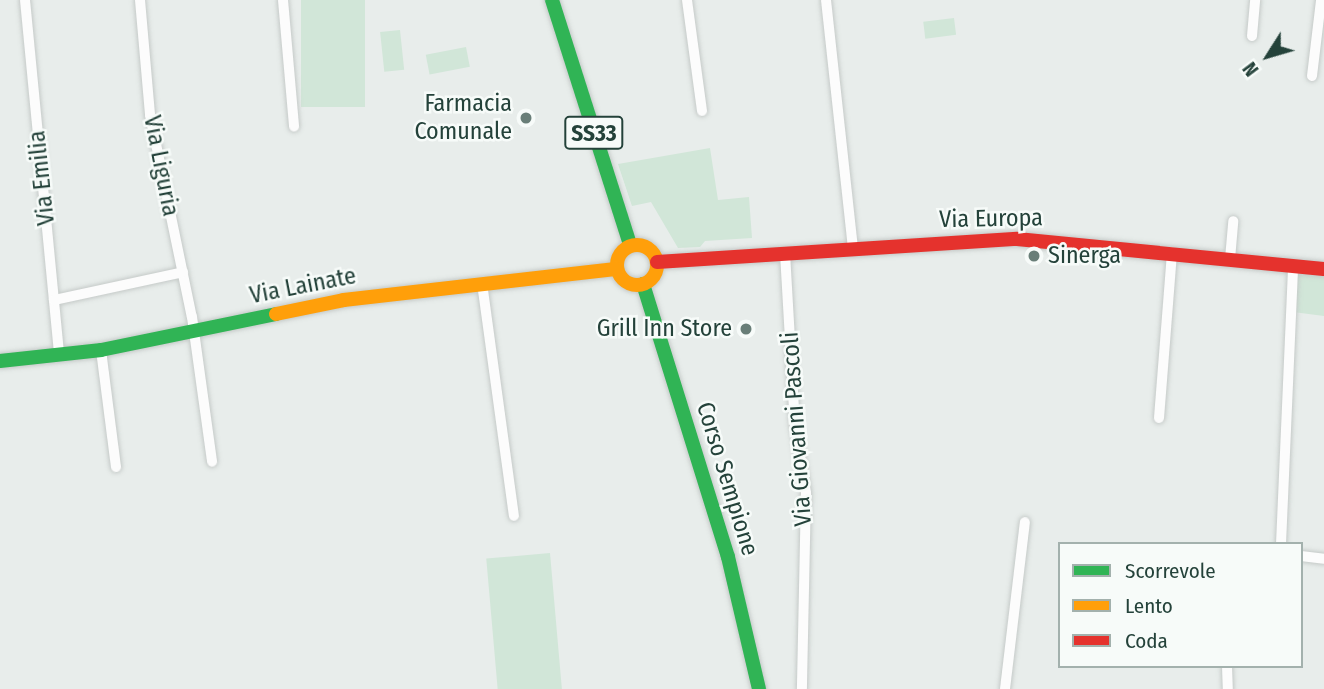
<!DOCTYPE html>
<style>
body{margin:0}
#map{position:relative;width:1324px;height:689px;overflow:hidden;background:#e8edeb;font-family:"Fira Sans Condensed",sans-serif}
div>[style]{position:absolute}
.green>*{inset:0;background:#d1e6d8;transform-origin:0 0}
.roads{filter:drop-shadow(0 0 2px #c5cac8) drop-shadow(0 0 2px #c5cac8)}
.street>*{height:10px;margin:-5px;padding:0 5px;transform-origin:5px;border-radius:5px;background:#fcfcfc}
.fast>*{height:14px;margin:-7px;padding:0 7px;transform-origin:7px;border-radius:7px;background:#30b455}
.slow>*{height:14px;margin:-7px;padding:0 7px;transform-origin:7px;border-radius:7px;background:#ff9f0a}
.slow>.ring{margin:-7px;padding:0;box-sizing:content-box;background:none;border:14px solid #ff9f0a;border-radius:50%}
.jam>*{height:14px;margin:-7px;padding:0 7px;transform-origin:7px;border-radius:7px;background:#e5322d}
.dots>*{width:19px;height:19px;translate:-50% -50%;box-sizing:border-box;border:4px solid #f7fbf9;border-radius:50%}
span{translate:-50% -50%;white-space:nowrap;text-align:center;line-height:1.15;-webkit-text-stroke:5px #f7fbf9;paint-order:stroke}
.shield-label span{padding:2px 5px;background:#f7fbf9;border:2px solid;border-radius:5px;-webkit-text-stroke-width:0}
.shield-label{font-size:23px;color:#24423a;font-weight:700}
.poi-label{font-size:24px;color:#24423a}
.right{translate:-100% -50%;text-align:right}
.left{translate:0 -50%;text-align:left}
.street-label{font-size:24px;color:#24423a}
.legend{position:absolute;left:1058px;top:542px;width:245px;height:126px;box-sizing:border-box;background:#f7fbf9;border:2px solid #a3b1ad;margin:0;padding:9px 12px;list-style:none;font-size:21px;color:#24423a}
.legend li{display:flex;align-items:center;gap:14px;height:35px}
.legend b{width:35px;border:2px solid #a3b1ad}
.north{position:absolute;left:1233px;top:21px;width:70px;height:70px;-webkit-text-stroke:5px #f7fbf9;paint-order:stroke;rotate:233deg;font-size:19px;font-weight:700;line-height:28px;text-align:center;color:#24423a}
.north::after{content:'';display:block;margin:auto;width:24px;height:32px;background:#24423a;clip-path:polygon(50% 0,100% 100%,50% 72%,0 100%)}
</style>
<div id="map">
<div class="green">
<i style="left:301px;top:0;width:64px;height:107px"></i>
<i style="left:954px;top:18px;width:17px;height:31px;rotate:83deg"></i>
<i style="left:400px;top:30px;width:40px;height:20px;rotate:84deg"></i>
<i style="left:466px;top:47px;width:20px;height:41px;rotate:79deg"></i>
<i style="clip-path:polygon(710px 148px,718px 200px,749px 197px,752px 238px,705px 241px,700px 247px,678px 248px,651px 202px,632px 206px,618px 164px)"></i>
<i style="clip-path:polygon(1295px 270px,1324px 273px,1324px 316px,1293px 312px)"></i>
<i style="left:550px;top:553px;width:137px;height:64px;rotate:85deg"></i>
</div>
<div class="roads">
<div class="street">
<i style="left:25px;top:0;width:357px;rotate:84.5deg"></i>
<i style="left:140px;top:0;width:115px;rotate:85deg"></i>
<i style="left:150px;top:115px;width:206px;rotate:78.3deg"></i>
<i style="left:192px;top:317px;width:146px;rotate:82.1deg"></i>
<i style="left:283px;top:0;width:127px;rotate:85deg"></i>
<i style="left:687px;top:0;width:112px;rotate:82.3deg"></i>
<i style="left:826px;top:0;width:249px;rotate:83.8deg"></i>
<i style="left:1252px;top:36px;width:36px;rotate:-85deg"></i>
<i style="left:1312px;top:76px;width:77px;rotate:-83.2deg"></i>
<i style="left:785px;top:253px;width:172px;rotate:86.7deg"></i>
<i style="left:795px;top:425px;width:69px;rotate:80.8deg"></i>
<i style="left:806px;top:493px;width:196px;rotate:91.2deg"></i>
<i style="left:1230px;top:259px;width:38px;rotate:-85deg"></i>
<i style="left:482px;top:283px;width:235px;rotate:82.2deg"></i>
<i style="left:54px;top:300px;width:132px;rotate:-12.2deg"></i>
<i style="left:101px;top:350px;width:118px;rotate:82.7deg"></i>
<i style="left:1159px;top:418px;width:166px;rotate:-85.5deg"></i>
<i style="left:1281px;top:544px;width:278px;rotate:-87.5deg"></i>
<i style="left:1301px;top:556px;width:23px;rotate:7deg"></i>
<i style="left:1227px;top:666px;width:23px;rotate:88deg"></i>
<i style="left:1005px;top:689px;width:168px;rotate:-83.2deg"></i>
</div>
<div class="fast">
<i style="left:552px;top:0;width:257px;rotate:72.3deg"></i>
<i style="left:643px;top:284px;width:286px;rotate:72.7deg"></i>
<i style="left:728px;top:557px;width:136px;rotate:76.8deg"></i>
<i style="left:0;top:361px;width:102px;rotate:-6.2deg"></i>
<i style="left:101px;top:350px;width:179px;rotate:-11.6deg"></i>
</div>
<div class="slow">
<i class="ring" style="left:617px;top:245px;width:26px;height:26px"></i>
<i style="left:276px;top:314px;width:69px;rotate:-11.6deg"></i>
<i style="left:344px;top:300px;width:275px;rotate:-6.5deg"></i>
</div>
<div class="jam">
<i style="left:657px;top:262px;width:361px;rotate:-3.7deg"></i>
<i style="left:1017px;top:239px;width:308px;rotate:5.6deg"></i>
</div>
</div>
<div class="dots">
<i style="left:526px;top:118px;background:#697e78"></i>
<i style="left:1034px;top:256px;background:#697e78"></i>
<i style="left:746px;top:329px;background:#697e78"></i>
</div>
<div class="shield-label">
<span style="left:594px;top:133px">SS33</span>
</div>
<div class="poi-label">
<span class="right" style="left:512px;top:118px">Farmacia<br>Comunale</span>
<span class="left" style="left:1048px;top:256px">Sinerga</span>
<span class="right" style="left:732px;top:329px">Grill Inn Store</span>
</div>
<div class="street-label">
<span style="left:161px;top:166px;rotate:79deg">Via Liguria</span>
<span style="left:42px;top:178px;rotate:-96deg">Via Emilia</span>
<span style="left:991px;top:219px;rotate:-1deg">Via Europa</span>
<span style="left:303px;top:286px;rotate:-11deg">Via Lainate</span>
<span style="left:797px;top:429px;rotate:-94deg">Via Giovanni Pascoli</span>
<span style="left:727px;top:479px;rotate:73deg">Corso Sempione</span>
</div>
<ul class="legend">
<li><b style="height:9px;background:#30b455"></b>Scorrevole</li>
<li><b style="height:9px;background:#ff9f0a"></b>Lento</li>
<li><b style="height:9px;background:#e5322d"></b>Coda</li>
</ul>
<div class="north">N</div>
</div>
